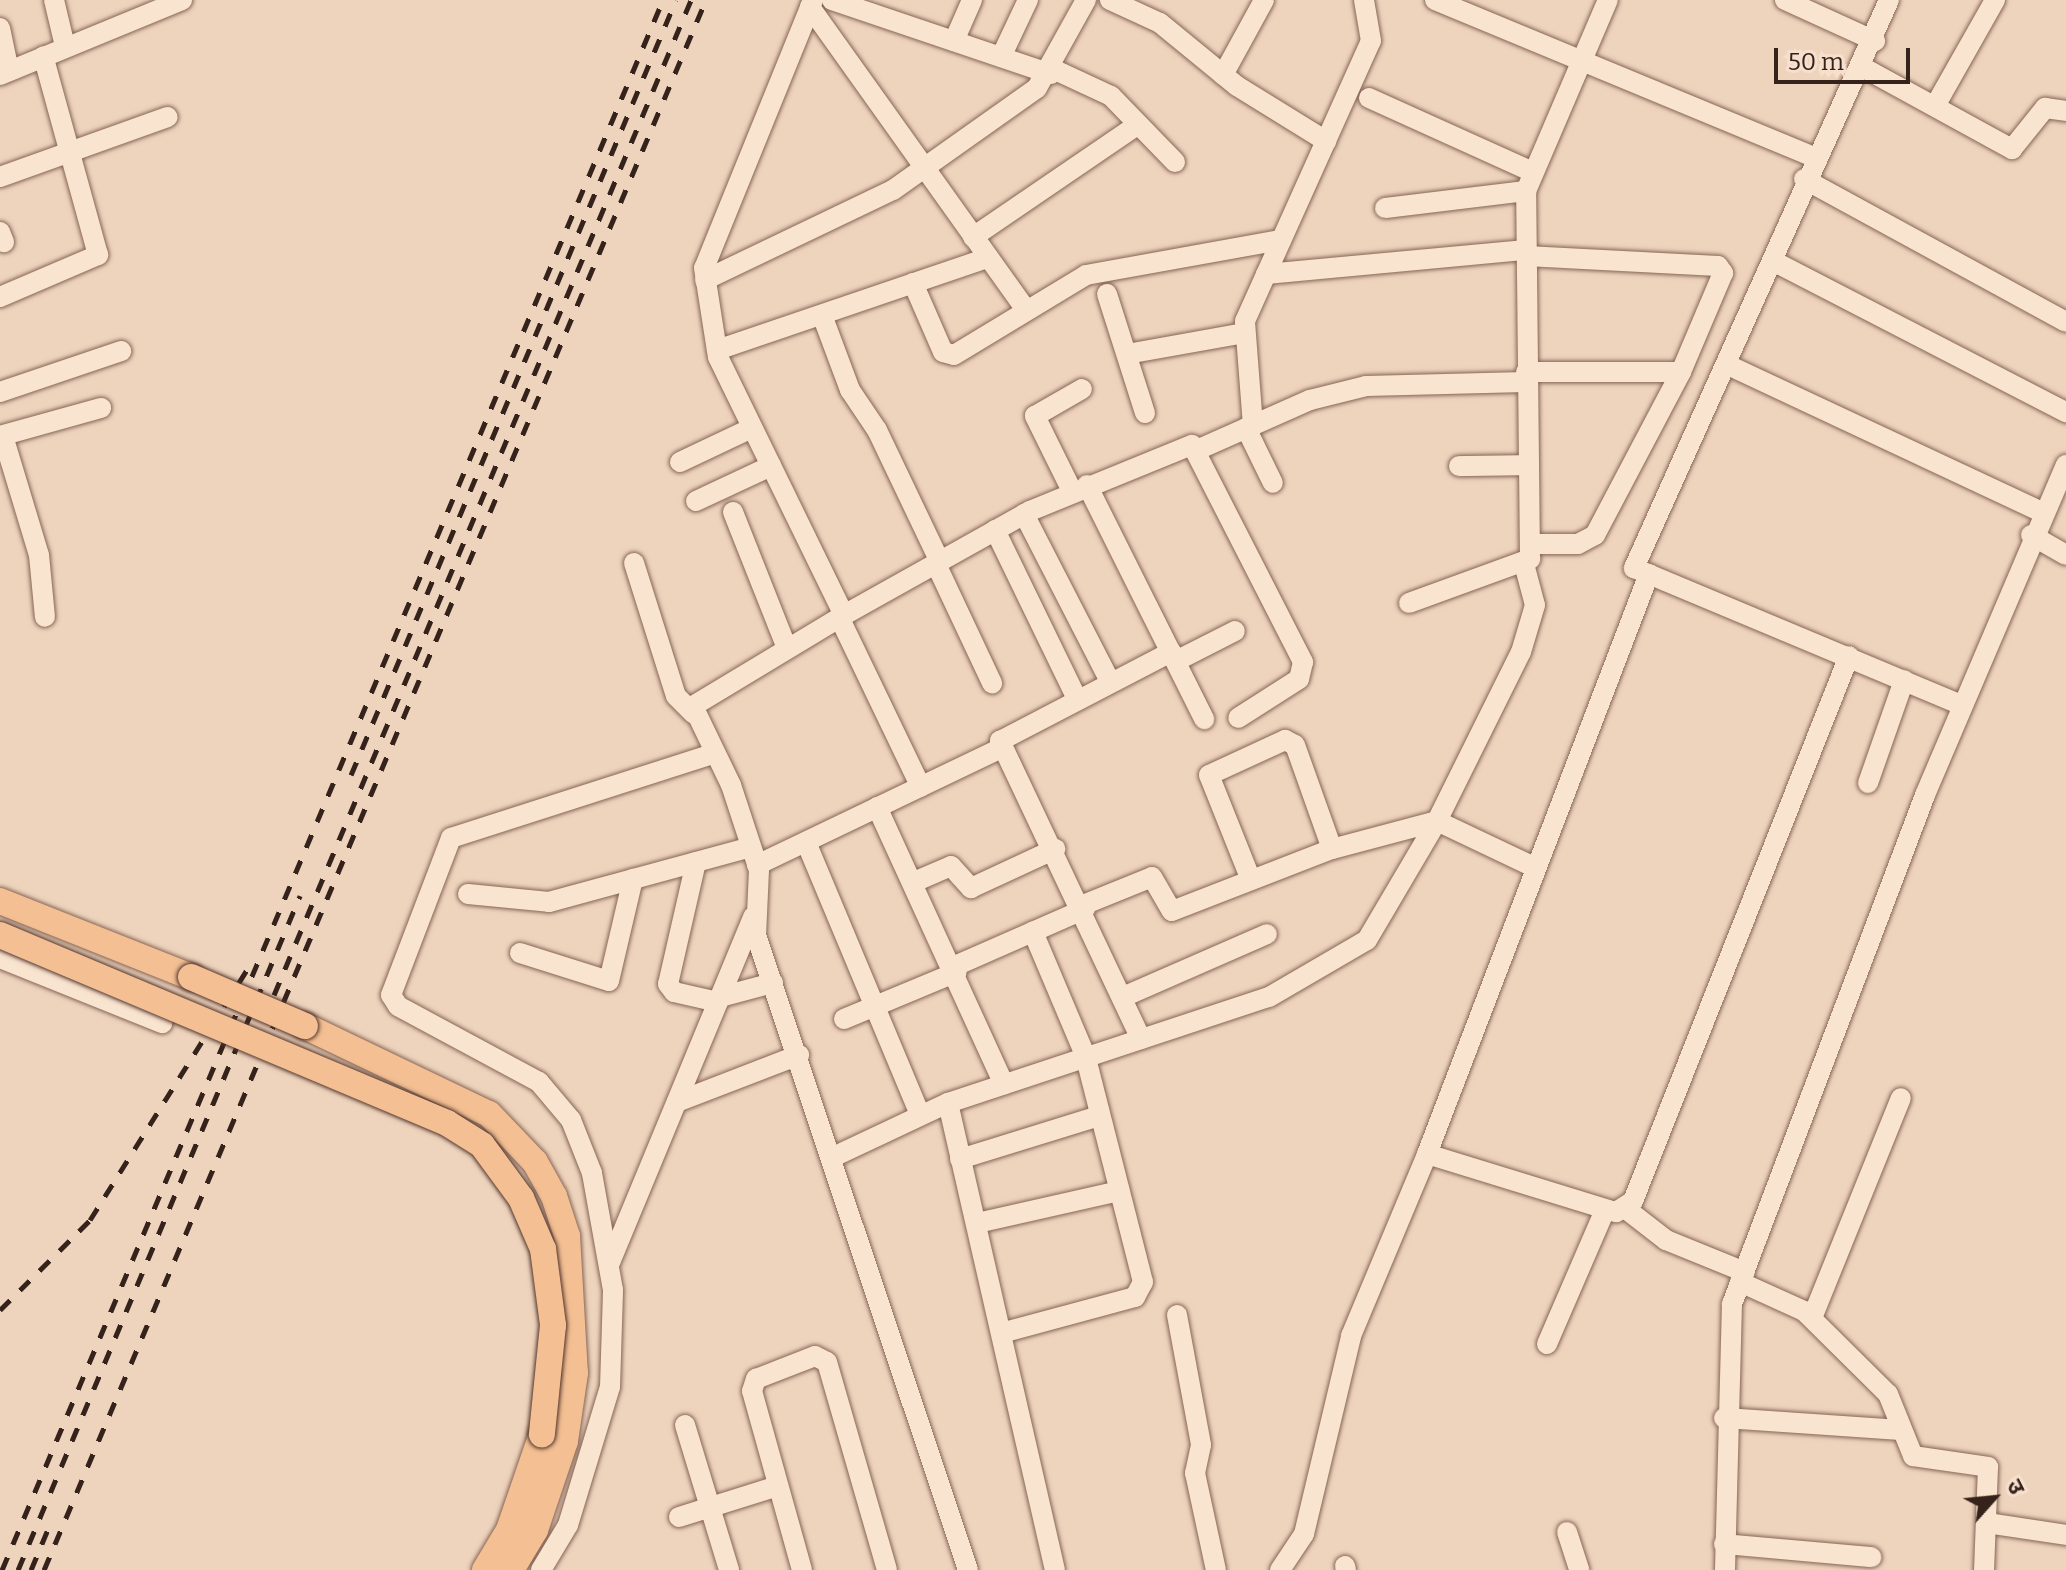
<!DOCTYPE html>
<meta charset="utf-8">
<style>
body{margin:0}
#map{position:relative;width:2066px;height:1570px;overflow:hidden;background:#eed4bd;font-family:Bitter,"Noto Sans Devanagari",serif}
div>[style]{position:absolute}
.roads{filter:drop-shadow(0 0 2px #866556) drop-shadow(0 0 2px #866556)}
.minor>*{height:20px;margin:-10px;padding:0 10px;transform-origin:10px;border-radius:10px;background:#f9e4d0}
.major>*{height:26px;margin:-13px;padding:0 13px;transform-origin:13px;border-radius:13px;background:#f3bf93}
.rail>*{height:5px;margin-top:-2.5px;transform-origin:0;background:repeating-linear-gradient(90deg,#35221b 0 14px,transparent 0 28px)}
.bridges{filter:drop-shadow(0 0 2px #53352b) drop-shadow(0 0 2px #53352b)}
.major-bridge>*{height:26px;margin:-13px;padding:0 13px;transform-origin:13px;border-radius:13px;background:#f3bf93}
span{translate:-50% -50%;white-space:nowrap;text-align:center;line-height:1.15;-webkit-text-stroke:7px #f6e0cd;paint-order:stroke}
.north{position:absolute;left:1954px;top:1458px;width:80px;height:80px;-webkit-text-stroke:6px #f6e0cd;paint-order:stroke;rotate:63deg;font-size:22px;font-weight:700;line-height:32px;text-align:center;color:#35221b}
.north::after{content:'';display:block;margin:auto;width:28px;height:36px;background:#35221b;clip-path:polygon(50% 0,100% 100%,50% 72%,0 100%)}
.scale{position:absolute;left:1774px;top:48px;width:136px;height:36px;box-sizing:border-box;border:4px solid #35221b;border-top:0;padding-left:10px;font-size:24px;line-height:28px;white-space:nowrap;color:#35221b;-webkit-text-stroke:6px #f6e0cd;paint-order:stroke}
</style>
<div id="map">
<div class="roads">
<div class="minor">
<i style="left:54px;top:0;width:47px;rotate:76.6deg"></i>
<i style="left:813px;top:0;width:289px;rotate:112.1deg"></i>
<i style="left:704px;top:268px;width:90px;rotate:81.1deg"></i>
<i style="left:718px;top:357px;width:287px;rotate:64deg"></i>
<i style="left:844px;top:615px;width:176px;rotate:148.9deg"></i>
<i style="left:693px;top:706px;width:88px;rotate:64.3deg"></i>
<i style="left:731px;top:785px;width:89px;rotate:71.8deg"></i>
<i style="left:759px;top:870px;width:65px;rotate:92.6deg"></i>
<i style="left:756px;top:935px;width:669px;rotate:71.54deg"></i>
<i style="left:832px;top:0;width:231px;rotate:18.7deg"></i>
<i style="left:1110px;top:0;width:55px;rotate:24.7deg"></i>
<i style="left:1160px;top:23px;width:99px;rotate:39.3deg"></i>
<i style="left:1237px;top:86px;width:105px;rotate:31.7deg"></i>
<i style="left:1435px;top:0;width:412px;rotate:22.5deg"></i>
<i style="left:1785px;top:0;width:99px;rotate:24.5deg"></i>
<i style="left:1889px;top:0;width:623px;rotate:114.18deg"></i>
<i style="left:1634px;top:568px;width:355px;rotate:22.7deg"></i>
<i style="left:810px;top:7px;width:372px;rotate:54.5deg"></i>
<i style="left:0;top:28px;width:44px;rotate:78.2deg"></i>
<i style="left:954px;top:41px;width:45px;rotate:-66.3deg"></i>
<i style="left:1001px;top:57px;width:63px;rotate:-64.7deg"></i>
<i style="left:1864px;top:68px;width:169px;rotate:28.7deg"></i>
<i style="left:2012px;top:149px;width:53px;rotate:-51.2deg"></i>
<i style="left:2045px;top:108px;width:21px;rotate:8deg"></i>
<i style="left:1053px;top:69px;width:64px;rotate:25deg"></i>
<i style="left:1111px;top:96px;width:92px;rotate:45.9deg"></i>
<i style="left:0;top:75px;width:197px;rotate:-22.4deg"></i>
<i style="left:1223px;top:75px;width:85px;rotate:-61.3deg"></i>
<i style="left:1369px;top:98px;width:180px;rotate:24.3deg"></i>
<i style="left:1935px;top:106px;width:122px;rotate:-60.5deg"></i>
<i style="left:0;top:177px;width:178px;rotate:-19.7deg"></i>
<i style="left:1804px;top:179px;width:298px;rotate:28.6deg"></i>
<i style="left:1385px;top:208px;width:142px;rotate:-6.9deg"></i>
<i style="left:0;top:232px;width:11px;rotate:68deg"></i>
<i style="left:973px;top:237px;width:197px;rotate:-34.3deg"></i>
<i style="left:1526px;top:256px;width:192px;rotate:3deg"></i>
<i style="left:1718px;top:266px;width:9px;rotate:54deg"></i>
<i style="left:1723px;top:273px;width:108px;rotate:113deg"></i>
<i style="left:1681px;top:372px;width:184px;rotate:117.8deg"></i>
<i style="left:1595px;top:535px;width:19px;rotate:152deg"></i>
<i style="left:1578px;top:544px;width:47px;rotate:180deg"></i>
<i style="left:1773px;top:261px;width:330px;rotate:27.3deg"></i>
<i style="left:1266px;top:274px;width:261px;rotate:-5.3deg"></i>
<i style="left:705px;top:280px;width:208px;rotate:-25.6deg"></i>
<i style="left:893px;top:190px;width:176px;rotate:-35.3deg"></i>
<i style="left:1037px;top:88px;width:101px;rotate:-60.9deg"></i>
<i style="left:913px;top:283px;width:75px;rotate:66.5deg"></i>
<i style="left:943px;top:352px;width:11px;rotate:15deg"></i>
<i style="left:954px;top:355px;width:154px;rotate:-31.2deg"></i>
<i style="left:1086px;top:275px;width:198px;rotate:-10.2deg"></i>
<i style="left:1107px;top:294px;width:125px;rotate:72.3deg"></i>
<i style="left:0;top:297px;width:107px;rotate:-23.2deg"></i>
<i style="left:98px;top:255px;width:206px;rotate:-105.4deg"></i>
<i style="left:822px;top:315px;width:80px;rotate:69.5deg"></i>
<i style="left:850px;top:390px;width:48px;rotate:56deg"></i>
<i style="left:877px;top:430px;width:146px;rotate:64.5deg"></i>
<i style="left:717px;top:350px;width:286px;rotate:-18.8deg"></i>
<i style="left:1127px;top:354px;width:120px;rotate:-10.1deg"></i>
<i style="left:1730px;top:366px;width:344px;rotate:25.1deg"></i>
<i style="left:1526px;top:372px;width:155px"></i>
<i style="left:0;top:392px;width:128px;rotate:-18.7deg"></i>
<i style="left:1253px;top:426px;width:105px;rotate:-94.4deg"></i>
<i style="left:1245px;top:321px;width:307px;rotate:-65.8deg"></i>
<i style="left:1371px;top:41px;width:42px;rotate:-99.7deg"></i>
<i style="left:1246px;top:428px;width:61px;rotate:63.9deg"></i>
<i style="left:0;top:436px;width:105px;rotate:-15.5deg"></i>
<i style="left:3px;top:436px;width:124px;rotate:73.2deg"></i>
<i style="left:39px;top:555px;width:62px;rotate:84.5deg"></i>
<i style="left:1197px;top:450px;width:124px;rotate:-23.9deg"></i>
<i style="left:1310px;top:400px;width:58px;rotate:-14deg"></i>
<i style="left:1366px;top:386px;width:159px;rotate:-1.4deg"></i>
<i style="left:680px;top:462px;width:80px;rotate:-25.3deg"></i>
<i style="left:1459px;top:466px;width:68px;rotate:-0.8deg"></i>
<i style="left:1087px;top:485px;width:262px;rotate:63.4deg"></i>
<i style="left:1072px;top:491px;width:84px;rotate:-116.3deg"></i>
<i style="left:1035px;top:416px;width:54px;rotate:-29.9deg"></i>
<i style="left:696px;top:501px;width:83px;rotate:-25deg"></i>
<i style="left:733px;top:512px;width:144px;rotate:68.4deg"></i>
<i style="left:1024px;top:514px;width:188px;rotate:62.8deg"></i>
<i style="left:995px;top:530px;width:188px;rotate:64.1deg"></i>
<i style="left:2031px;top:535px;width:40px;rotate:29.7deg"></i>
<i style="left:634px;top:563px;width:139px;rotate:72.5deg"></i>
<i style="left:676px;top:696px;width:25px;rotate:45deg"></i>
<i style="left:936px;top:564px;width:132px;rotate:64.8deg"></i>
<i style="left:1409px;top:603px;width:129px;rotate:-20deg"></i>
<i style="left:1530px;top:559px;width:368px;rotate:-90.6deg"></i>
<i style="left:1526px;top:191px;width:208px;rotate:-66.8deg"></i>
<i style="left:844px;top:615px;width:213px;rotate:-29.2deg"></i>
<i style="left:1030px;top:511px;width:175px;rotate:-22.2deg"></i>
<i style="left:1192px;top:445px;width:244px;rotate:62.9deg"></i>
<i style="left:1303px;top:662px;width:17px;rotate:103deg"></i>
<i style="left:1299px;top:679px;width:72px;rotate:147.4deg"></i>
<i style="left:841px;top:621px;width:184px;rotate:64.3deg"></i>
<i style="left:1176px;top:661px;width:66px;rotate:-27deg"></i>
<i style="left:1868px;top:783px;width:109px;rotate:-70.7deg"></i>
<i style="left:877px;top:807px;width:305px;rotate:65.4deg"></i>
<i style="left:806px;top:842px;width:296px;rotate:67.3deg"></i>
<i style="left:696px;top:862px;width:125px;rotate:102.9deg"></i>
<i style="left:668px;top:984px;width:10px;rotate:53deg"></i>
<i style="left:674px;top:992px;width:45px;rotate:12.8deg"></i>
<i style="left:757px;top:865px;width:271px;rotate:-25.6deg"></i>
<i style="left:1251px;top:880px;width:113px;rotate:-111.8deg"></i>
<i style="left:1209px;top:775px;width:84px;rotate:-24.7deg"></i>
<i style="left:1285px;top:740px;width:11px;rotate:27deg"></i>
<i style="left:1295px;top:745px;width:110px;rotate:70.4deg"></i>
<i style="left:914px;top:882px;width:40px;rotate:-23.4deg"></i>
<i style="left:951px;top:866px;width:30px;rotate:48deg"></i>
<i style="left:971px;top:888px;width:93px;rotate:-24.9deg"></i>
<i style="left:468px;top:894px;width:81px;rotate:5.6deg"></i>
<i style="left:549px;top:902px;width:209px;rotate:-15.2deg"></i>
<i style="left:1083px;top:905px;width:74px;rotate:-22.1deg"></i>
<i style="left:1152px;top:877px;width:39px;rotate:60deg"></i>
<i style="left:1172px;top:911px;width:172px;rotate:-21.2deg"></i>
<i style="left:1332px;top:849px;width:109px;rotate:-14.9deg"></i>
<i style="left:1437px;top:821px;width:107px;rotate:25.4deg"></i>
<i style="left:520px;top:953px;width:93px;rotate:17.5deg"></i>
<i style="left:609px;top:981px;width:105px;rotate:-76.8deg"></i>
<i style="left:0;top:958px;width:175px;rotate:21.9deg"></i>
<i style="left:955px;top:966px;width:142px;rotate:-23.7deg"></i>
<i style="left:720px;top:997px;width:55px;rotate:-14.8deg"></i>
<i style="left:1123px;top:997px;width:157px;rotate:-23.6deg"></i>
<i style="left:844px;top:1019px;width:122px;rotate:-22.6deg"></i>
<i style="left:1141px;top:1039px;width:330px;rotate:-115.3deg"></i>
<i style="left:1000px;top:741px;width:193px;rotate:-27.5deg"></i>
<i style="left:677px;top:1102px;width:131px;rotate:-21.1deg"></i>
<i style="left:948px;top:1103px;width:479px;rotate:77.1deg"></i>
<i style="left:1427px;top:1154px;width:621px;rotate:-69.06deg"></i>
<i style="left:831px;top:1158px;width:129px;rotate:-25.2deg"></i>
<i style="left:948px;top:1103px;width:338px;rotate:-18.3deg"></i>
<i style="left:1269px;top:997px;width:113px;rotate:-30.2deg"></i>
<i style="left:1367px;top:940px;width:138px;rotate:-59.5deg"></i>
<i style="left:1437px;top:821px;width:189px;rotate:-63.6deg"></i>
<i style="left:1521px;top:652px;width:49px;rotate:-73.4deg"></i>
<i style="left:1535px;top:605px;width:42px;rotate:-105deg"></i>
<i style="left:960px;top:1159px;width:145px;rotate:-17.2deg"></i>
<i style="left:1626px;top:1209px;width:51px;rotate:37.8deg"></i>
<i style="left:1666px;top:1240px;width:85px;rotate:22.1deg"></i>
<i style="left:977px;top:1223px;width:146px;rotate:-12.7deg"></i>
<i style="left:609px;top:1265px;width:377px;rotate:-67.5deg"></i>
<i style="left:1740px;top:1282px;width:70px;rotate:24.4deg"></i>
<i style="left:1804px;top:1311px;width:118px;rotate:44.7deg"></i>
<i style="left:1888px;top:1394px;width:67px;rotate:68deg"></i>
<i style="left:1913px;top:1456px;width:76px;rotate:8.3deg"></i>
<i style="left:1988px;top:1467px;width:103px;rotate:92.2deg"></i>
<i style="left:1177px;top:1315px;width:132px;rotate:79.5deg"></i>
<i style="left:1201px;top:1445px;width:29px;rotate:102deg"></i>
<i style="left:1195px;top:1473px;width:99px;rotate:77.8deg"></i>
<i style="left:1812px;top:1318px;width:237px;rotate:-68deg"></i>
<i style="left:1005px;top:1332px;width:135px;rotate:-15.1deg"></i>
<i style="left:1135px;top:1297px;width:17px;rotate:-62deg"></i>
<i style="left:1143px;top:1282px;width:234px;rotate:-104.3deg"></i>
<i style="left:1085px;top:1055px;width:134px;rotate:-112.9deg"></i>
<i style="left:1547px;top:1344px;width:146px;rotate:-66.6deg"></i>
<i style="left:1724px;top:1418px;width:178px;rotate:3.9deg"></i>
<i style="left:685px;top:1425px;width:152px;rotate:73.1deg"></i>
<i style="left:679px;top:1517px;width:104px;rotate:-17.4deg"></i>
<i style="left:1987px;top:1523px;width:80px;rotate:8.6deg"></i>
<i style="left:1567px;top:1532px;width:40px;rotate:72deg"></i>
<i style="left:1724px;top:1544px;width:148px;rotate:5.1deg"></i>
<i style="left:1345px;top:1566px;width:4px;rotate:76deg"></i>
<i style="left:541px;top:1570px;width:52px;rotate:-59deg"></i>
<i style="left:568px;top:1525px;width:144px;rotate:-73.1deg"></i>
<i style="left:610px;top:1387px;width:97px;rotate:-88.2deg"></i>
<i style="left:613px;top:1290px;width:119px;rotate:-100.2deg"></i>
<i style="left:592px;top:1173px;width:57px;rotate:-111.6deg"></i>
<i style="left:571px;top:1120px;width:50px;rotate:-130.1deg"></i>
<i style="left:539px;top:1082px;width:160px;rotate:-151.7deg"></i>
<i style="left:398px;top:1006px;width:13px;rotate:-122deg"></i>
<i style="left:391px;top:995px;width:168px;rotate:-69.1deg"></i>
<i style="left:451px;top:838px;width:277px;rotate:-17.8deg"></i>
<i style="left:802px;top:1570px;width:186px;rotate:-105.6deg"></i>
<i style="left:752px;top:1391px;width:13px;rotate:-72deg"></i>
<i style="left:756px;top:1379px;width:63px;rotate:-21.3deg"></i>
<i style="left:815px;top:1356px;width:13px;rotate:27deg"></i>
<i style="left:827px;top:1362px;width:216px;rotate:73.9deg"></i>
<i style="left:1280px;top:1570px;width:43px;rotate:-56.3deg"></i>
<i style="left:1304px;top:1534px;width:204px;rotate:-76.6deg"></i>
<i style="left:1351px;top:1336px;width:197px;rotate:-67.3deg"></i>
<i style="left:1427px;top:1154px;width:198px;rotate:17.1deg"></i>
<i style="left:1616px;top:1212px;width:20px;rotate:-33deg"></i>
<i style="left:1633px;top:1201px;width:586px;rotate:-68.38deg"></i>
<i style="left:1725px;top:1570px;width:266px;rotate:-88.5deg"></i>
<i style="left:1732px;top:1304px;width:544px;rotate:-69.23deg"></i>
<i style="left:1925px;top:795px;width:359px;rotate:-66.9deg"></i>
</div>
<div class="major">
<i style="left:0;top:901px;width:206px;rotate:21.7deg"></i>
<i style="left:305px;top:1026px;width:204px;rotate:25.6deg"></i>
<i style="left:489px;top:1114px;width:66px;rotate:46.2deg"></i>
<i style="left:535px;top:1162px;width:39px;rotate:61deg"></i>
<i style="left:554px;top:1196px;width:42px;rotate:72deg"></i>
<i style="left:567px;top:1236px;width:137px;rotate:86.7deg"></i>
<i style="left:575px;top:1373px;width:69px;rotate:98.4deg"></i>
<i style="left:565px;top:1441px;width:94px;rotate:108.6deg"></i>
<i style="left:535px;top:1530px;width:47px;rotate:121deg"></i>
<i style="left:485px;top:1570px;width:47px;rotate:-59deg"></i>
<i style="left:509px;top:1530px;width:102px;rotate:-71deg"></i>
</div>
</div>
<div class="rail">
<i style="left:351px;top:775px;width:840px;rotate:-67.25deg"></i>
<i style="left:274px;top:995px;width:1079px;rotate:-67.26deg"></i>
<i style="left:0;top:1310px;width:127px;rotate:-45deg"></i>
<i style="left:90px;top:1220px;width:297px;rotate:-57.9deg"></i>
<i style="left:2px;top:1570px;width:1703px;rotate:-67.17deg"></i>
<i style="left:18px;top:1570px;width:731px;rotate:-67.3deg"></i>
<i style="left:31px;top:1570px;width:52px;rotate:-67.4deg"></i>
<i style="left:44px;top:1570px;width:1704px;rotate:-67.14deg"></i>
</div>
<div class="bridges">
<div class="major-bridge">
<i style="left:0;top:935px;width:485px;rotate:22.8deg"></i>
<i style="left:447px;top:1123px;width:41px;rotate:32.2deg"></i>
<i style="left:482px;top:1145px;width:66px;rotate:53.7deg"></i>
<i style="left:521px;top:1198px;width:56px;rotate:66.7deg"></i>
<i style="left:543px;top:1249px;width:77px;rotate:82.5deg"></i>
<i style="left:553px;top:1325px;width:110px;rotate:95.8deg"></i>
<i style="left:191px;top:977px;width:124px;rotate:23.3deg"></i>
</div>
</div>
<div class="north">उ</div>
<div class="scale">50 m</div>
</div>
